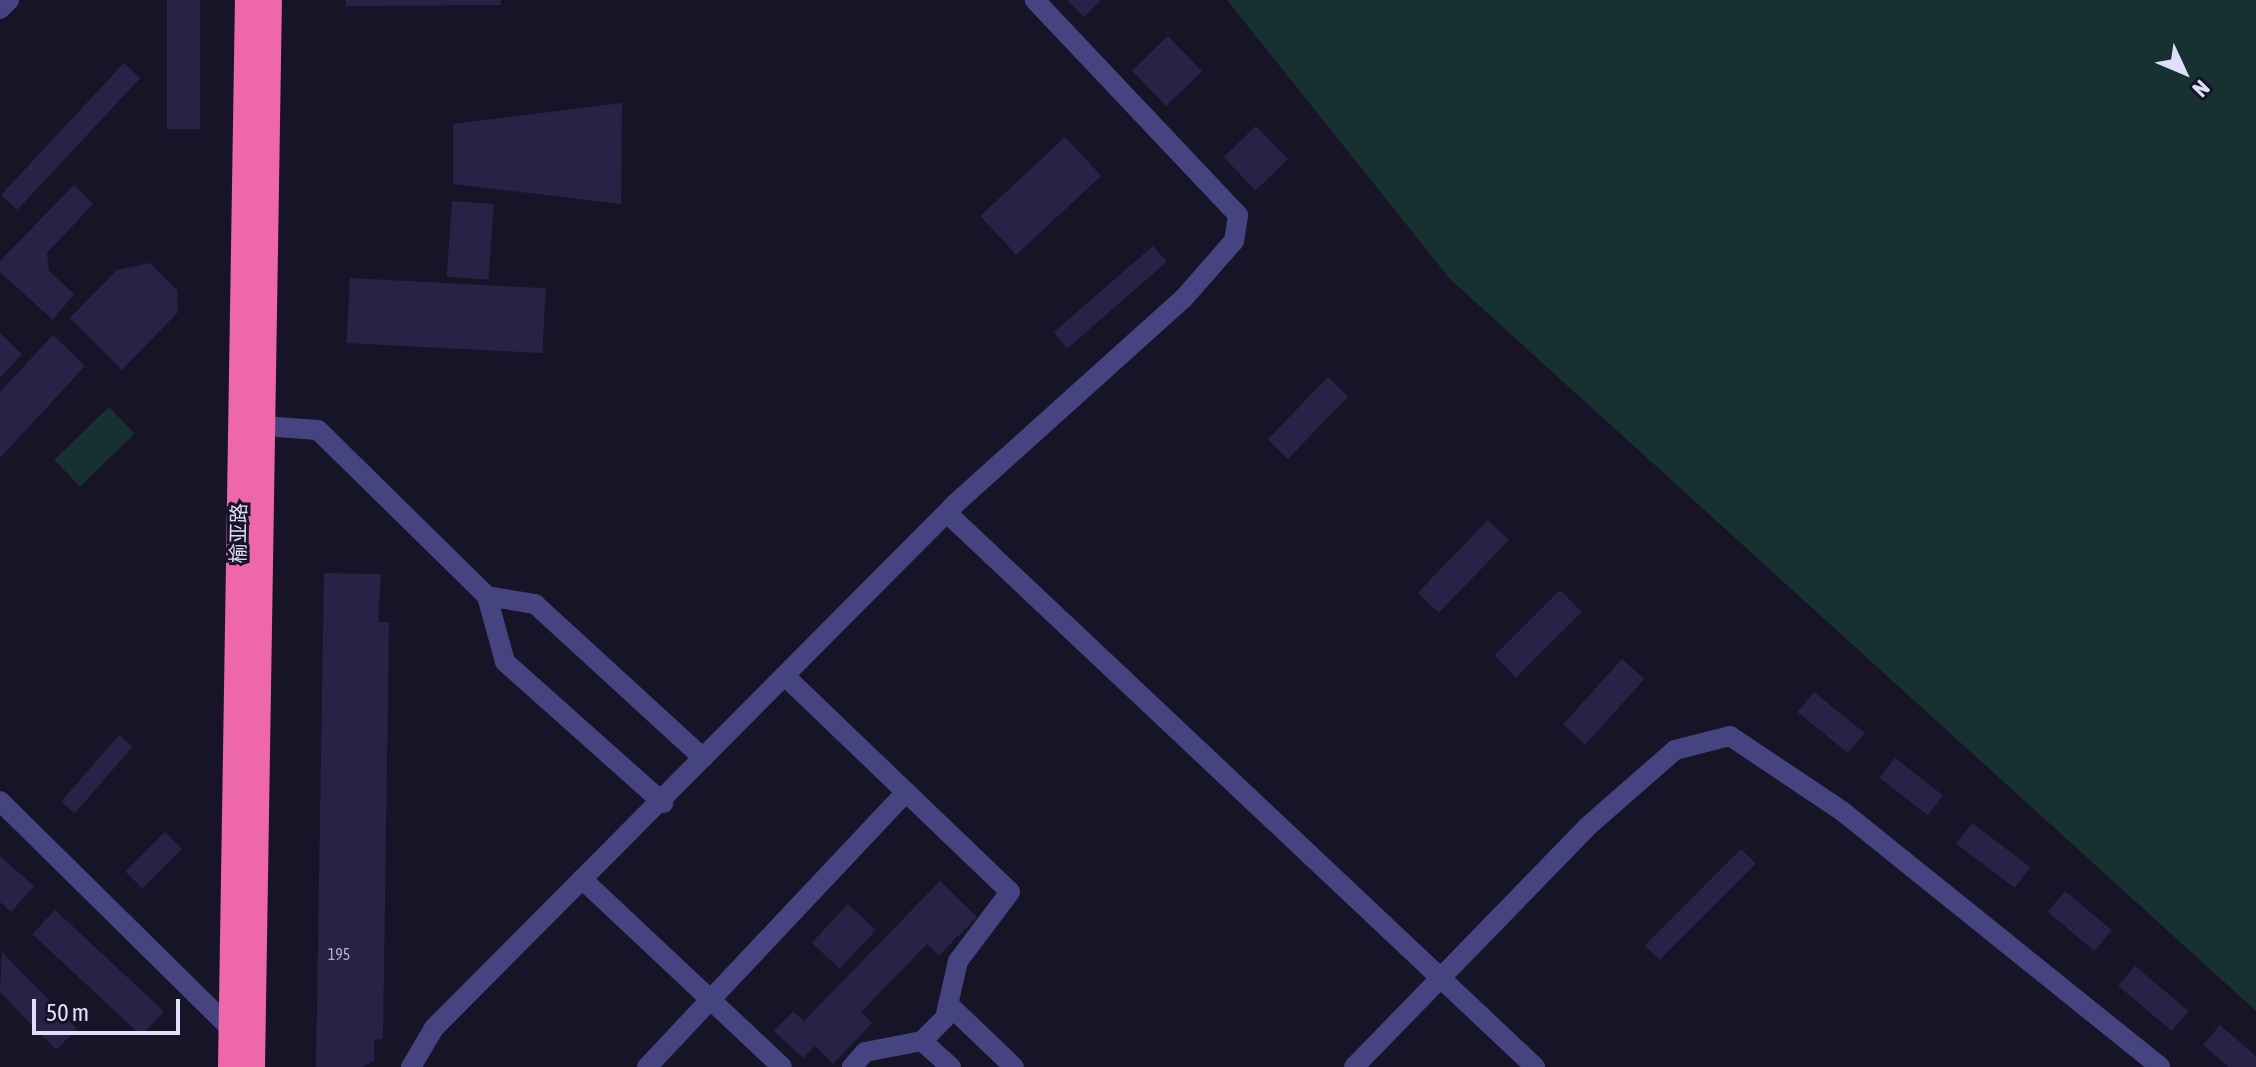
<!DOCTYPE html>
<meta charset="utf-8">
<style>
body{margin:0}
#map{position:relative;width:2256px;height:1067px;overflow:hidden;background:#171428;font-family:"Asap Condensed","Noto Sans SC",sans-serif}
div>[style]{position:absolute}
.green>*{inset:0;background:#173130;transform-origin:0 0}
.building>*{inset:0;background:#292247;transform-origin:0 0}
.minor>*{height:20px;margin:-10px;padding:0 10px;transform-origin:10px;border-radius:10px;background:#454481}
.highway>*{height:24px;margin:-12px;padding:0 12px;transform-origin:12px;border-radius:12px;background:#ed67aa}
span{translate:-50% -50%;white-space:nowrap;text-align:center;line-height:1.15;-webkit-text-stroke:6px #171428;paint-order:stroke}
.number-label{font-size:16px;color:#b3afce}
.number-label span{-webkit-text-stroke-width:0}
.street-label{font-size:20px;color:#e1defb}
.north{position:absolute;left:2144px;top:32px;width:80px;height:80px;-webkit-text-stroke:6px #171428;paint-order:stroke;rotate:134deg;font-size:22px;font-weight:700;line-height:32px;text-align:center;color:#e1defb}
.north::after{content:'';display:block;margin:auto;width:28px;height:36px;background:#e1defb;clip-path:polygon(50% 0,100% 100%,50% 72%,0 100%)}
.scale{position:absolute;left:32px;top:999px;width:148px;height:36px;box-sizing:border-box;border:4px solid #e1defb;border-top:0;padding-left:10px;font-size:24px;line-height:28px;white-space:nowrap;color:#e1defb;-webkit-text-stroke:6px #171428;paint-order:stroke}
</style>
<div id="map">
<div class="green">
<i style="clip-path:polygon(1227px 0,2256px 0,2256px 1011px,1450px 279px)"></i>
<i style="left:109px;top:407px;width:37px;height:76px;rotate:46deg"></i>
</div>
<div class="building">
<i style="left:167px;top:0;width:33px;height:129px"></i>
<i style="clip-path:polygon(346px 0,501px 0,501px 5px,346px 6px)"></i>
<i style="clip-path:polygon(1067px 0,1101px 0,1084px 17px)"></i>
<i style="left:1168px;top:36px;width:49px;height:50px;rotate:46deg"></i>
<i style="left:124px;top:63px;width:22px;height:180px;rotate:43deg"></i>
<i style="clip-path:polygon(622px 103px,621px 204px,453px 184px,453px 124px)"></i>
<i style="left:1256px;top:126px;width:46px;height:45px;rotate:46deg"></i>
<i style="left:1065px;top:137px;width:53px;height:116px;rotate:47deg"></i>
<i style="clip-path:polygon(74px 185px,93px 204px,47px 253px,49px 271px,74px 294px,53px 320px,0 272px,0 261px)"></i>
<i style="left:452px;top:201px;width:42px;height:76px;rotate:4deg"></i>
<i style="left:1153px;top:246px;width:21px;height:132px;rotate:49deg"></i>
<i style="clip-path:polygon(150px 263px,177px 290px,178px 312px,122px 370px,70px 318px,117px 270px)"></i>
<i style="left:350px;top:278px;width:196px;height:65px;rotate:3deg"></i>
<i style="clip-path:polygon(0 333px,22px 354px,0 378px)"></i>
<i style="clip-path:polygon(53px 335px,85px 366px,0 458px,0 392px)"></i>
<i style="left:1328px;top:377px;width:28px;height:87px;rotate:44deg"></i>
<i style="left:1488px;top:520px;width:29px;height:101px;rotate:44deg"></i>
<i style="clip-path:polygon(324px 573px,381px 574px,378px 622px,389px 622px,383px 1039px,374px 1040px,374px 1061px,362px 1067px,316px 1067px)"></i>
<i style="left:1560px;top:590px;width:31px;height:93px;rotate:45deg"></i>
<i style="left:1622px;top:659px;width:30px;height:88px;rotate:42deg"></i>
<i style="left:1814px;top:692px;width:65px;height:26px;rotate:39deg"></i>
<i style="left:119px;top:735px;width:18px;height:88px;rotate:41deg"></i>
<i style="left:1895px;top:758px;width:61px;height:25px;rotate:38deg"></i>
<i style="left:1972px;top:823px;width:73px;height:26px;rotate:37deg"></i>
<i style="left:165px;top:832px;width:24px;height:56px;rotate:45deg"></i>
<i style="left:1741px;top:849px;width:21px;height:136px;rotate:45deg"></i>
<i style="clip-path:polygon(0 856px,34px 886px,11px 912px,0 902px)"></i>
<i style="clip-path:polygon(940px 881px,977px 917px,939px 955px,927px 944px,861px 1012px,872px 1023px,833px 1064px,815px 1046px,803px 1058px,774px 1031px,793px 1011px,804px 1021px)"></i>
<i style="left:2065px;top:891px;width:61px;height:27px;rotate:40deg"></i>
<i style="left:848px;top:904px;width:38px;height:53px;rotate:43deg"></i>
<i style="left:55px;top:910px;width:149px;height:33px;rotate:43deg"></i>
<i style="clip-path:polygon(2px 952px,77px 1029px,56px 1050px,0 992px)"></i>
<i style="left:2135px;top:966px;width:70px;height:26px;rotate:40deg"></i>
<i style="clip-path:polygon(2220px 1025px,2256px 1056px,2256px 1067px,2229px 1067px,2203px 1045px)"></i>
</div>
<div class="minor">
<i style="left:0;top:9px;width:13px;rotate:-45deg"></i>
<i style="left:264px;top:426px;width:54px;rotate:4.2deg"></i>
<i style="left:318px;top:430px;width:237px;rotate:44.5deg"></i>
<i style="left:487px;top:596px;width:68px;rotate:74.7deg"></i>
<i style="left:505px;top:662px;width:212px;rotate:41.7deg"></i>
<i style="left:947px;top:513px;width:808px;rotate:43.29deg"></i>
<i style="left:487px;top:596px;width:49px;rotate:9.5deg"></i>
<i style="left:535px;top:604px;width:228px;rotate:42.5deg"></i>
<i style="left:786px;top:677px;width:310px;rotate:43.8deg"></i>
<i style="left:1010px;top:892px;width:86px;rotate:127deg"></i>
<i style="left:958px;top:961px;width:58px;rotate:102.8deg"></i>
<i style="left:945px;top:1018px;width:33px;rotate:135deg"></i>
<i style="left:922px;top:1041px;width:58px;rotate:169.1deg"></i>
<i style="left:865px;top:1052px;width:20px;rotate:131deg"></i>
<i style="left:0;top:801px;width:325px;rotate:44.6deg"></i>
<i style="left:582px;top:879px;width:274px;rotate:43.2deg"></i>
<i style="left:948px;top:1004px;width:91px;rotate:43.7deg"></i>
<i style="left:922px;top:1041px;width:39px;rotate:42deg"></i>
<i style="left:411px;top:1067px;width:45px;rotate:-59.5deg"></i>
<i style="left:434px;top:1028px;width:739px;rotate:-45.16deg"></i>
<i style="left:955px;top:504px;width:307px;rotate:-42deg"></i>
<i style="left:1183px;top:299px;width:77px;rotate:-48.7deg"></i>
<i style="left:1234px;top:241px;width:26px;rotate:-81deg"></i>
<i style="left:1238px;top:215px;width:296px;rotate:-133.4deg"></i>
<i style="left:647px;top:1067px;width:378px;rotate:-46.7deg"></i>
<i style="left:1354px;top:1067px;width:334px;rotate:-45.8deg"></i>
<i style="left:1587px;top:827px;width:117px;rotate:-41.2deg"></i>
<i style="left:1675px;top:750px;width:57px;rotate:-14.3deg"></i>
<i style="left:1730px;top:736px;width:135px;rotate:33.8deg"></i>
<i style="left:1842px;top:811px;width:408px;rotate:38.8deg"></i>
</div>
<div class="highway">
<i style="left:230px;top:1067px;width:1067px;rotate:-89.09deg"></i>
<i style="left:253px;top:1067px;width:1067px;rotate:-89.09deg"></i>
</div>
<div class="number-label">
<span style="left:339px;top:954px">195</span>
</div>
<div class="street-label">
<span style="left:238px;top:533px;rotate:-89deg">榆亚路</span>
</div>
<div class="north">N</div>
<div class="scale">50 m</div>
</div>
